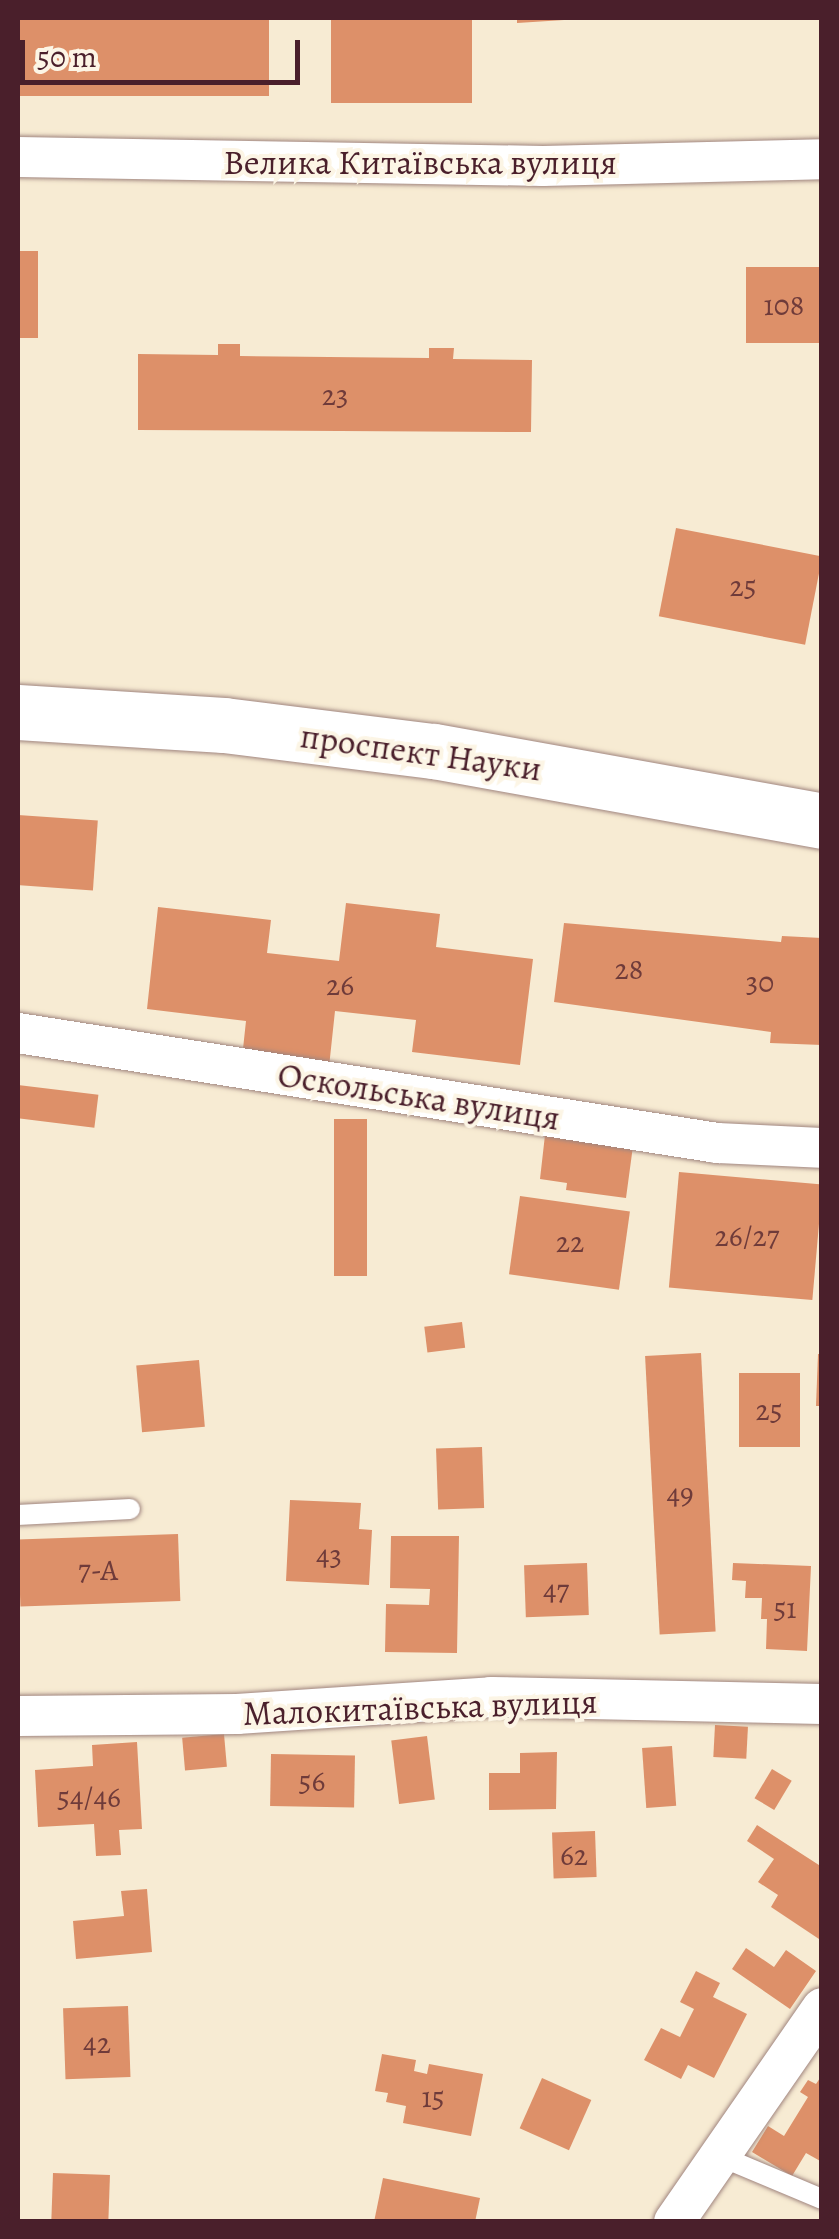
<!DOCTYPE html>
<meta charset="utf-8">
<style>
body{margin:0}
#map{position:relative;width:839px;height:2239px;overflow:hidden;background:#f7ebd3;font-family:Alegreya,serif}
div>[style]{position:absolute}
.building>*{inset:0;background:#dd9069;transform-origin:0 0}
.roads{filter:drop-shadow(0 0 2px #a0857f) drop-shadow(0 0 2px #a0857f)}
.service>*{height:20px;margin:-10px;padding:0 10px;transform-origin:10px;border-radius:10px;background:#fff}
.minor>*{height:40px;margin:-20px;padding:0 20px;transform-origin:20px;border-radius:20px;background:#fff}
.secondary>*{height:55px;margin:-27.5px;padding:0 27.5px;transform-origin:27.5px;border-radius:27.5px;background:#fff}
span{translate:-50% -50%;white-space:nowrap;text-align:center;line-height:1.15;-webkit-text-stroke:8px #fcf5e5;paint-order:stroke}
.number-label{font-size:30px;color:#6f3b3a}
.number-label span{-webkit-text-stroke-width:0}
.street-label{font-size:35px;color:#4a1f2b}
.frame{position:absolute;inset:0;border:20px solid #4a1f2b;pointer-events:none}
.scale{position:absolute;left:20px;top:40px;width:280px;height:45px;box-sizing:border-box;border:5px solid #4a1f2b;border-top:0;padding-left:12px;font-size:30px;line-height:35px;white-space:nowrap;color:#4a1f2b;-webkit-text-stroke:8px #fcf5e5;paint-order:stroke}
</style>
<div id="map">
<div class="building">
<i style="left:18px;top:18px;width:251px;height:78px"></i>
<i style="left:331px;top:18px;width:141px;height:85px"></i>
<i style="clip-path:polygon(517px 18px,564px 18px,564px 20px,517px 23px)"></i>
<i style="left:18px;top:251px;width:20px;height:87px"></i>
<i style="left:746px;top:267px;width:76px;height:76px"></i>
<i style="clip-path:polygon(218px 344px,240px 344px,240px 356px,429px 358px,429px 348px,454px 348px,453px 359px,532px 360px,531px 432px,138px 430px,138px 354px,218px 355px)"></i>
<i style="left:676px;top:528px;width:149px;height:90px;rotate:11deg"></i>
<i style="left:18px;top:815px;width:80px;height:70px;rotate:4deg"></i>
<i style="clip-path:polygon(346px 903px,440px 914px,436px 947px,533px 959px,520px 1065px,412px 1052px,416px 1020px,335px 1011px,329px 1067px,242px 1058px,246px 1021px,147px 1009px,158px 907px,271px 920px,267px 953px,339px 961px)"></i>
<i style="clip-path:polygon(564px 923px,781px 942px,782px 936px,822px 938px,822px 1045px,770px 1043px,771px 1032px,554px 1002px)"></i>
<i style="left:18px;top:1085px;width:81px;height:33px;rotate:7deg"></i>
<i style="left:367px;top:1119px;width:157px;height:33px;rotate:90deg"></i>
<i style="clip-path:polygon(545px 1135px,633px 1146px,626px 1198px,566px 1190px,567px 1183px,540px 1179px)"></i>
<i style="left:679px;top:1172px;width:144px;height:116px;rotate:5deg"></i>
<i style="left:520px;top:1196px;width:111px;height:79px;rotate:8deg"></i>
<i style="left:462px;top:1322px;width:26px;height:38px;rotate:83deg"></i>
<i style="left:701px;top:1353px;width:279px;height:56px;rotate:87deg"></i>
<i style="clip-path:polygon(818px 1354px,822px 1354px,822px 1406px,816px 1406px)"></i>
<i style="left:199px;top:1360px;width:67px;height:63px;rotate:85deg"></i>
<i style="left:739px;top:1373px;width:61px;height:74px"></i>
<i style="left:482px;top:1447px;width:61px;height:46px;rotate:88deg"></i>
<i style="clip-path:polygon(290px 1500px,361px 1503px,359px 1529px,372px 1530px,369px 1585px,286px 1581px)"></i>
<i style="left:178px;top:1534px;width:67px;height:160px;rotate:88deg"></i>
<i style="clip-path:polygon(391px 1536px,459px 1536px,457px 1653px,385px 1652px,386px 1604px,429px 1605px,430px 1589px,390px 1588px)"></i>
<i style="left:587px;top:1563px;width:52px;height:63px;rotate:88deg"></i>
<i style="clip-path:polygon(733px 1563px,811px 1566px,807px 1651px,766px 1649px,767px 1619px,761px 1619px,762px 1598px,745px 1598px,746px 1581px,732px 1580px)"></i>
<i style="left:715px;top:1725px;width:33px;height:32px;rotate:3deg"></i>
<i style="left:224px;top:1734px;width:33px;height:42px;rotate:85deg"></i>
<i style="left:427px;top:1736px;width:64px;height:36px;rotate:83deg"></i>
<i style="clip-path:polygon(137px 1742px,142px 1829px,119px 1830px,121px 1855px,96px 1856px,94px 1824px,38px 1827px,35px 1770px,93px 1766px,92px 1745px)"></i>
<i style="left:672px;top:1746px;width:60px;height:30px;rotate:86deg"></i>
<i style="clip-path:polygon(557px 1752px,556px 1809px,489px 1810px,489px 1773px,520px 1773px,520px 1753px)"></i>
<i style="left:271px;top:1754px;width:84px;height:52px;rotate:1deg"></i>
<i style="left:772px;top:1769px;width:23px;height:34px;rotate:31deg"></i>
<i style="clip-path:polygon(757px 1825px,822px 1867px,822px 1941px,771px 1907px,778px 1895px,758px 1882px,774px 1859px,747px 1841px)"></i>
<i style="left:595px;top:1831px;width:46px;height:43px;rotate:88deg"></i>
<i style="clip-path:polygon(147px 1889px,152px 1952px,76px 1959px,73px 1921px,124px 1916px,121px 1891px)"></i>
<i style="clip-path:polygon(746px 1948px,774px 1967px,786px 1950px,816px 1971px,790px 2009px,732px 1969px)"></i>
<i style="clip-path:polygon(696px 1971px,720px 1983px,713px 1997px,747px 2014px,714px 2078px,688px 2065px,681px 2079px,644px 2060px,661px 2028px,680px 2037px,694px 2009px,680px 2002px)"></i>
<i style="left:128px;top:2006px;width:71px;height:65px;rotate:88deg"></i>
<i style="clip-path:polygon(382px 2054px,416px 2060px,414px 2071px,427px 2074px,429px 2064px,483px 2074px,471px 2136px,403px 2123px,406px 2106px,386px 2102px,388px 2093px,375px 2091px)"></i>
<i style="clip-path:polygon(822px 2075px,822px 2162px,806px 2153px,792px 2176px,752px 2152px,768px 2126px,784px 2136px,808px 2097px,800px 2092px,808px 2080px,816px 2084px)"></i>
<i style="left:542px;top:2078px;width:54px;height:55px;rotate:24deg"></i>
<i style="left:53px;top:2173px;width:57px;height:49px;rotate:2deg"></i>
<i style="clip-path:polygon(383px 2178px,480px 2198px,475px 2222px,374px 2222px)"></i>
</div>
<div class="roads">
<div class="service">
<i style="left:18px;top:1515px;width:112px;rotate:-3.1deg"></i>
<i style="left:722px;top:2157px;width:108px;rotate:22.8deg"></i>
</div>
<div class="minor">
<i style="left:18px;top:157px;width:525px;rotate:0.98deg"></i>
<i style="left:543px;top:166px;width:279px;rotate:-1.4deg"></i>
<i style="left:18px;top:1033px;width:708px;rotate:8.94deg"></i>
<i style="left:717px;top:1143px;width:105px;rotate:2.7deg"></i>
<i style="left:18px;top:1716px;width:219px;rotate:-0.5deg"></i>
<i style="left:237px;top:1714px;width:255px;rotate:-3.8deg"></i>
<i style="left:491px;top:1697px;width:331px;rotate:1.2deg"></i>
<i style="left:674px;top:2222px;width:260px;rotate:-55.3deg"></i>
</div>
<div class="secondary">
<i style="left:18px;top:712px;width:206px;rotate:3.6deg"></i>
<i style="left:224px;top:725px;width:212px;rotate:7.1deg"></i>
<i style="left:434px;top:751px;width:394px;rotate:10.2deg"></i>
</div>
</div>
<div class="number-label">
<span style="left:784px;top:305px">108</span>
<span style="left:335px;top:395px">23</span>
<span style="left:743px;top:586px">25</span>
<span style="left:629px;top:969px">28</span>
<span style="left:760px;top:982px">30</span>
<span style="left:340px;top:985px">26</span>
<span style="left:747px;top:1236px">26/27</span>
<span style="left:570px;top:1242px">22</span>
<span style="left:769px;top:1410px">25</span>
<span style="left:680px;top:1494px">49</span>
<span style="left:329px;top:1555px">43</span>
<span style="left:98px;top:1570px">7-А</span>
<span style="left:556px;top:1590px">47</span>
<span style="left:785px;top:1608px">51</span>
<span style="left:312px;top:1781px">56</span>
<span style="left:89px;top:1797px">54/46</span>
<span style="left:574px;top:1855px">62</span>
<span style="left:97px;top:2043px">42</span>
<span style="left:433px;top:2097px">15</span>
</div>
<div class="street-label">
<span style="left:420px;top:162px">Велика Китаївська вулиця</span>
<span style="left:421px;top:752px;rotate:8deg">проспект Науки</span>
<span style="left:419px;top:1096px;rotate:9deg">Оскольська вулиця</span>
<span style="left:420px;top:1707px;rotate:-2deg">Малокитаївська вулиця</span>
</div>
<div class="frame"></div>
<div class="scale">50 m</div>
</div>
